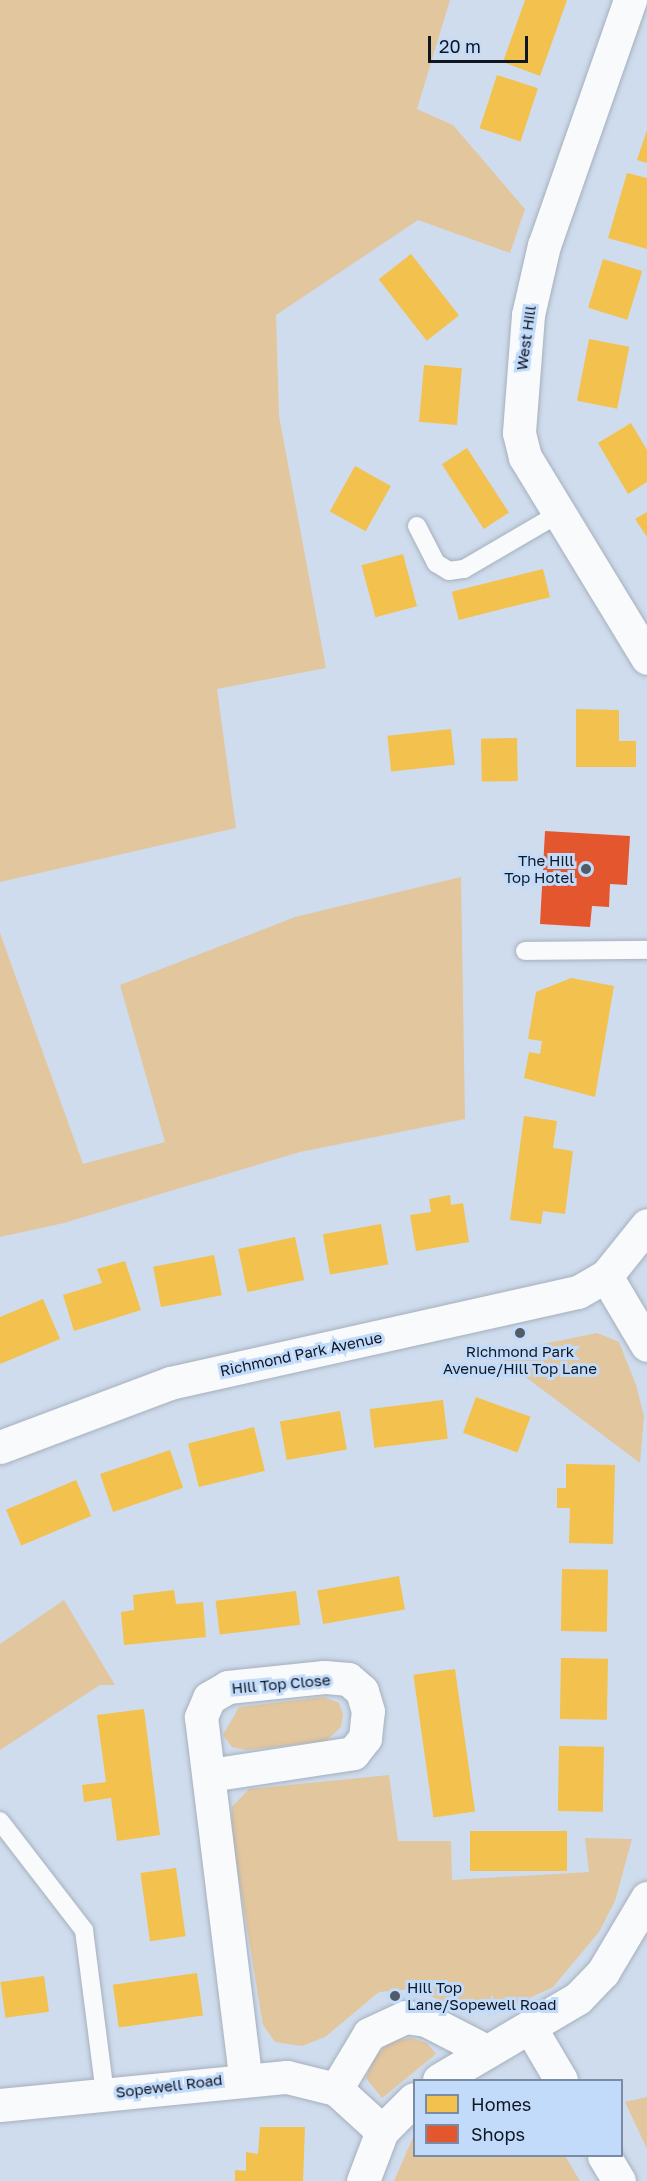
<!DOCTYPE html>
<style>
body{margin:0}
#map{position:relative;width:647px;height:2181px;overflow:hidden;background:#cfdced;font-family:"Golos Text",sans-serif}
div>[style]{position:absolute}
.green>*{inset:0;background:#e2c69e}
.homes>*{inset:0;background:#f2c14e;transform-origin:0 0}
.shops>*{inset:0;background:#e4572e}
.roads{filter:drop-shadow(0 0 2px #a6b0bd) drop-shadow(0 0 2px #a6b0bd)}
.service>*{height:18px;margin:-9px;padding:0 9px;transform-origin:9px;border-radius:9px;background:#f8fafc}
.minor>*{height:33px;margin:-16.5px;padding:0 16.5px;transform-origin:16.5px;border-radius:16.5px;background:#f8fafc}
.tertiary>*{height:33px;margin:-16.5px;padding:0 16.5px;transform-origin:16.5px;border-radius:16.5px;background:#f8fafc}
.dots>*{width:16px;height:16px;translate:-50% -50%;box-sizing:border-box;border:3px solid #c2dbfa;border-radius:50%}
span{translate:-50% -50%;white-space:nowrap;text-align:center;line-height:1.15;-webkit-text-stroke:6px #c2dbfa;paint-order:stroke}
.street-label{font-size:15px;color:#0e1621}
.poi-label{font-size:15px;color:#0e1621}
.right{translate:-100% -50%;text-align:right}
.left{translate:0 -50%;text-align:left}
.legend{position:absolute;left:413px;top:2079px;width:210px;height:78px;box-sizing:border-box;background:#c2dbfa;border:2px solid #7a8ca3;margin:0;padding:8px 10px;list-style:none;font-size:18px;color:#0e1621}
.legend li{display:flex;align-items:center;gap:12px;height:30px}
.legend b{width:30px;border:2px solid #7a8ca3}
.scale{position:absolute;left:428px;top:36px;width:100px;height:27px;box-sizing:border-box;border:3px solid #0e1621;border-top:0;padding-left:8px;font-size:18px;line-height:21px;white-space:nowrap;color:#0e1621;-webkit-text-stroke:4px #c2dbfa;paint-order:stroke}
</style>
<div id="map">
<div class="green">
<i style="clip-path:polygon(0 0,450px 0,417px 109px,453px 125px,525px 209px,510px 253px,418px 220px,276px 315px,279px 416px,326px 668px,217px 689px,236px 828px,0 882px)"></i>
<i style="clip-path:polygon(461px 877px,465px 1119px,300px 1152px,64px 1223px,0 1237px,0 933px,83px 1164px,165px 1142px,120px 985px,295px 917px)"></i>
<i style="clip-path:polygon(597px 1333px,619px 1342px,636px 1385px,644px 1416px,640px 1463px,495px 1354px)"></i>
<i style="clip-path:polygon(64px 1600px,115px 1685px,100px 1685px,0 1750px,0 1644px)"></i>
<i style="clip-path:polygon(324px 1697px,339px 1703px,343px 1714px,341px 1727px,326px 1741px,247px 1750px,232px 1747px,223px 1735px,239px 1707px)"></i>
<i style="clip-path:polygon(389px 1775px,398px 1841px,451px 1841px,452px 1880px,589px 1872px,585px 1838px,632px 1839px,615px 1901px,599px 1932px,553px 1987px,500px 2012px,468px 2011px,412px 1989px,379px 1992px,325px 2037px,302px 2046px,275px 2042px,263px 2025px,231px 1832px,232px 1807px,249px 1789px)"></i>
<i style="clip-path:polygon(411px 2038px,427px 2043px,436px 2054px,382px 2098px,366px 2078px,373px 2058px,390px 2041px)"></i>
<i style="clip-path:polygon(647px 2097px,647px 2149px,625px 2102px)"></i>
<i style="clip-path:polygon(414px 2135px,414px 2156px,565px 2156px,580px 2181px,394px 2181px)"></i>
</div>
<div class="homes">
<i style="clip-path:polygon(525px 0,567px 0,540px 76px,503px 62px)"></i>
<i style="left:497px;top:75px;width:43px;height:56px;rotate:18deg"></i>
<i style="clip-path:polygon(647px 130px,647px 163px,637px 160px)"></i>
<i style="clip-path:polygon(627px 173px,647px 178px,647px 249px,608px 238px)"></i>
<i style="left:411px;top:254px;width:78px;height:41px;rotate:52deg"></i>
<i style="left:603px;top:259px;width:41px;height:51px;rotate:17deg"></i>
<i style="left:589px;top:339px;width:41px;height:63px;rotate:11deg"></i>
<i style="left:424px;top:365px;width:38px;height:57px;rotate:5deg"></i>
<i style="clip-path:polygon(631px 423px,647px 450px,647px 482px,628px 494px,598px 443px)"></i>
<i style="left:467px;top:448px;width:77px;height:30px;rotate:57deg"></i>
<i style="left:355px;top:466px;width:41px;height:52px;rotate:29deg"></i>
<i style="clip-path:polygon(647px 512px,647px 537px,635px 519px)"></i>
<i style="left:403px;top:554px;width:54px;height:43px;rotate:75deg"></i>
<i style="left:543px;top:569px;width:29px;height:94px;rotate:76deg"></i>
<i style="clip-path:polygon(576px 709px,619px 710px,619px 741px,636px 741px,636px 767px,576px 767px)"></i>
<i style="left:451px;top:729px;width:36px;height:64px;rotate:84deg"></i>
<i style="left:517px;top:738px;width:43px;height:36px;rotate:89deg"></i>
<i style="clip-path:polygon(571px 978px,614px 986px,595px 1097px,524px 1078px,529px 1052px,540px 1054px,542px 1041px,528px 1039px,536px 992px)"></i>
<i style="clip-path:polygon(524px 1116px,557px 1121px,553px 1148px,573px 1151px,565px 1214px,543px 1211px,541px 1224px,510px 1220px)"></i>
<i style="clip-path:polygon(450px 1195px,451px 1205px,463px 1203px,469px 1242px,416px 1251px,410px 1215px,431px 1212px,429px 1199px)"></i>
<i style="left:381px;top:1224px;width:41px;height:59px;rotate:80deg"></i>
<i style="left:295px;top:1237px;width:44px;height:58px;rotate:78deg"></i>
<i style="left:214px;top:1255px;width:41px;height:62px;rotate:79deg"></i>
<i style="clip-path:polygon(125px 1261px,141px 1310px,74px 1331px,63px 1295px,102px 1283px,97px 1269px)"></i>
<i style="clip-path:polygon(43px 1299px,60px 1339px,0 1364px,0 1317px)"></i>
<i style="left:476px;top:1397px;width:58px;height:38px;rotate:20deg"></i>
<i style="left:443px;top:1400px;width:39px;height:74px;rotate:83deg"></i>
<i style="left:340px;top:1411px;width:39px;height:61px;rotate:80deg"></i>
<i style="left:254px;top:1427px;width:45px;height:68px;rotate:76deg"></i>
<i style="left:170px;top:1450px;width:40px;height:74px;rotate:71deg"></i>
<i style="clip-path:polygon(566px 1464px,615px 1465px,613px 1544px,569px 1543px,570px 1508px,557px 1508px,557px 1488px,566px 1488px)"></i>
<i style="left:76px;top:1480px;width:39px;height:76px;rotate:67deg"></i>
<i style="left:562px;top:1569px;width:46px;height:62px;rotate:1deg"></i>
<i style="left:399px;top:1576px;width:34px;height:83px;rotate:80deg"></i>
<i style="clip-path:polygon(174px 1590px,176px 1604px,203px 1602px,206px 1637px,124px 1645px,121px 1612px,134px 1610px,133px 1595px)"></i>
<i style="left:296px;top:1591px;width:34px;height:81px;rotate:83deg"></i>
<i style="left:561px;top:1658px;width:47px;height:61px;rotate:1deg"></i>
<i style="left:455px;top:1669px;width:144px;height:42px;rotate:82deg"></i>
<i style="clip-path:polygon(144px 1709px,160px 1835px,117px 1841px,111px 1798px,84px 1802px,82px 1785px,106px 1782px,97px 1715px)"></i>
<i style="left:559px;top:1746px;width:45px;height:65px;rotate:1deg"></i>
<i style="left:470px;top:1831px;width:97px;height:40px"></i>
<i style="left:176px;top:1868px;width:69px;height:36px;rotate:82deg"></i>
<i style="left:197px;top:1973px;width:43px;height:85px;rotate:82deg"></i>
<i style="left:44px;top:1976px;width:36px;height:44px;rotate:82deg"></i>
<i style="clip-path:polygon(260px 2127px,305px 2127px,303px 2181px,235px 2181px,235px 2170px,246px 2171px,246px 2152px,258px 2154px)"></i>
</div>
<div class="shops">
<i style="clip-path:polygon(545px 831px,630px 836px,627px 885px,610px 884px,609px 907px,592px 906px,590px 927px,540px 924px)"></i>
</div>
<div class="roads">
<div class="service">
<i style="left:417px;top:526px;width:42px;rotate:62.8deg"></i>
<i style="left:436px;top:563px;width:15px;rotate:32deg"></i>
<i style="left:449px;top:571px;width:15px;rotate:-8deg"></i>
<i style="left:464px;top:569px;width:111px;rotate:-30.3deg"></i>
<i style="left:525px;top:951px;width:122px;rotate:-0.5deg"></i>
<i style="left:0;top:1821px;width:138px;rotate:52.4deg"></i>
<i style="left:84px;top:1930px;width:165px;rotate:82.7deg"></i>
</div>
<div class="minor">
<i style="left:606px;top:1276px;width:80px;rotate:59.3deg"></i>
<i style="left:210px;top:1775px;width:145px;rotate:-8.7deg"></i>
<i style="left:353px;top:1753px;width:19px;rotate:-51deg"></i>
<i style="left:365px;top:1738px;width:27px;rotate:-84deg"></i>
<i style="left:368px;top:1711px;width:21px;rotate:-107deg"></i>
<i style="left:362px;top:1691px;width:18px;rotate:-139deg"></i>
<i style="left:348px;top:1679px;width:24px;rotate:-175deg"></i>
<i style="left:324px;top:1677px;width:97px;rotate:174.1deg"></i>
<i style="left:228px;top:1687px;width:22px;rotate:150deg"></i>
<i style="left:209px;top:1698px;width:21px;rotate:113deg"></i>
<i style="left:201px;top:1717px;width:363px;rotate:83deg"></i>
<i style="left:531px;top:2029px;width:59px;rotate:59.5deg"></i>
<i style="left:439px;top:2080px;width:161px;rotate:-30.5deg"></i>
<i style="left:578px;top:1998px;width:36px;rotate:-46deg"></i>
<i style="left:603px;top:1972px;width:86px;rotate:-59.3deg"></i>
<i style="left:336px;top:2089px;width:64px;rotate:-59deg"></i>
<i style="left:369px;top:2034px;width:40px;rotate:-25deg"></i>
<i style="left:405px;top:2017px;width:21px;rotate:8deg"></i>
<i style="left:426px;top:2020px;width:68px;rotate:27.3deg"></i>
<i style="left:0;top:2105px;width:288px;rotate:-5.6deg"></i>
<i style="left:287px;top:2077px;width:50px;rotate:13.8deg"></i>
<i style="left:336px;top:2089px;width:62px;rotate:42.4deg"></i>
<i style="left:604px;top:2156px;width:29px;rotate:59deg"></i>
<i style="left:363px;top:2181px;width:53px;rotate:-69.2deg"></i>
<i style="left:382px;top:2131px;width:45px;rotate:-45deg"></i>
</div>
<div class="tertiary">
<i style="left:630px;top:0;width:260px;rotate:109.3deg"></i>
<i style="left:544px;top:245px;width:72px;rotate:102.9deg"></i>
<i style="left:528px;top:315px;width:118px;rotate:94.4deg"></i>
<i style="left:519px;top:433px;width:25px;rotate:76deg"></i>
<i style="left:525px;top:457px;width:235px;rotate:58.7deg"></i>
<i style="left:0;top:1447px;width:182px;rotate:-20.6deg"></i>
<i style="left:170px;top:1383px;width:418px;rotate:-12.6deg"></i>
<i style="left:578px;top:1292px;width:32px;rotate:-30deg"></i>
<i style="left:606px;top:1276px;width:65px;rotate:-51.2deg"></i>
</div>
</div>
<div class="dots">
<i style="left:586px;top:869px;background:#525b68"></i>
<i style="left:520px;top:1333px;background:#525b68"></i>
<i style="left:395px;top:1996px;background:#525b68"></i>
</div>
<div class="street-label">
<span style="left:526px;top:338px;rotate:-82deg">West Hill</span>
<span style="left:301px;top:1354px;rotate:-12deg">Richmond Park Avenue</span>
<span style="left:281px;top:1684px;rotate:-5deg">Hill Top Close</span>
<span style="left:169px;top:2086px;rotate:-7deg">Sopewell Road</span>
</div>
<div class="poi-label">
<span class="right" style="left:574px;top:869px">The Hill<br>Top Hotel</span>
<span style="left:520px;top:1360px">Richmond Park<br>Avenue/Hill Top Lane</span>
<span class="left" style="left:407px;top:1996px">Hill Top<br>Lane/Sopewell Road</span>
</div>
<ul class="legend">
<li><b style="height:16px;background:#f2c14e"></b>Homes</li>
<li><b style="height:16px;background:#e4572e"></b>Shops</li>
</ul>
<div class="scale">20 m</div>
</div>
